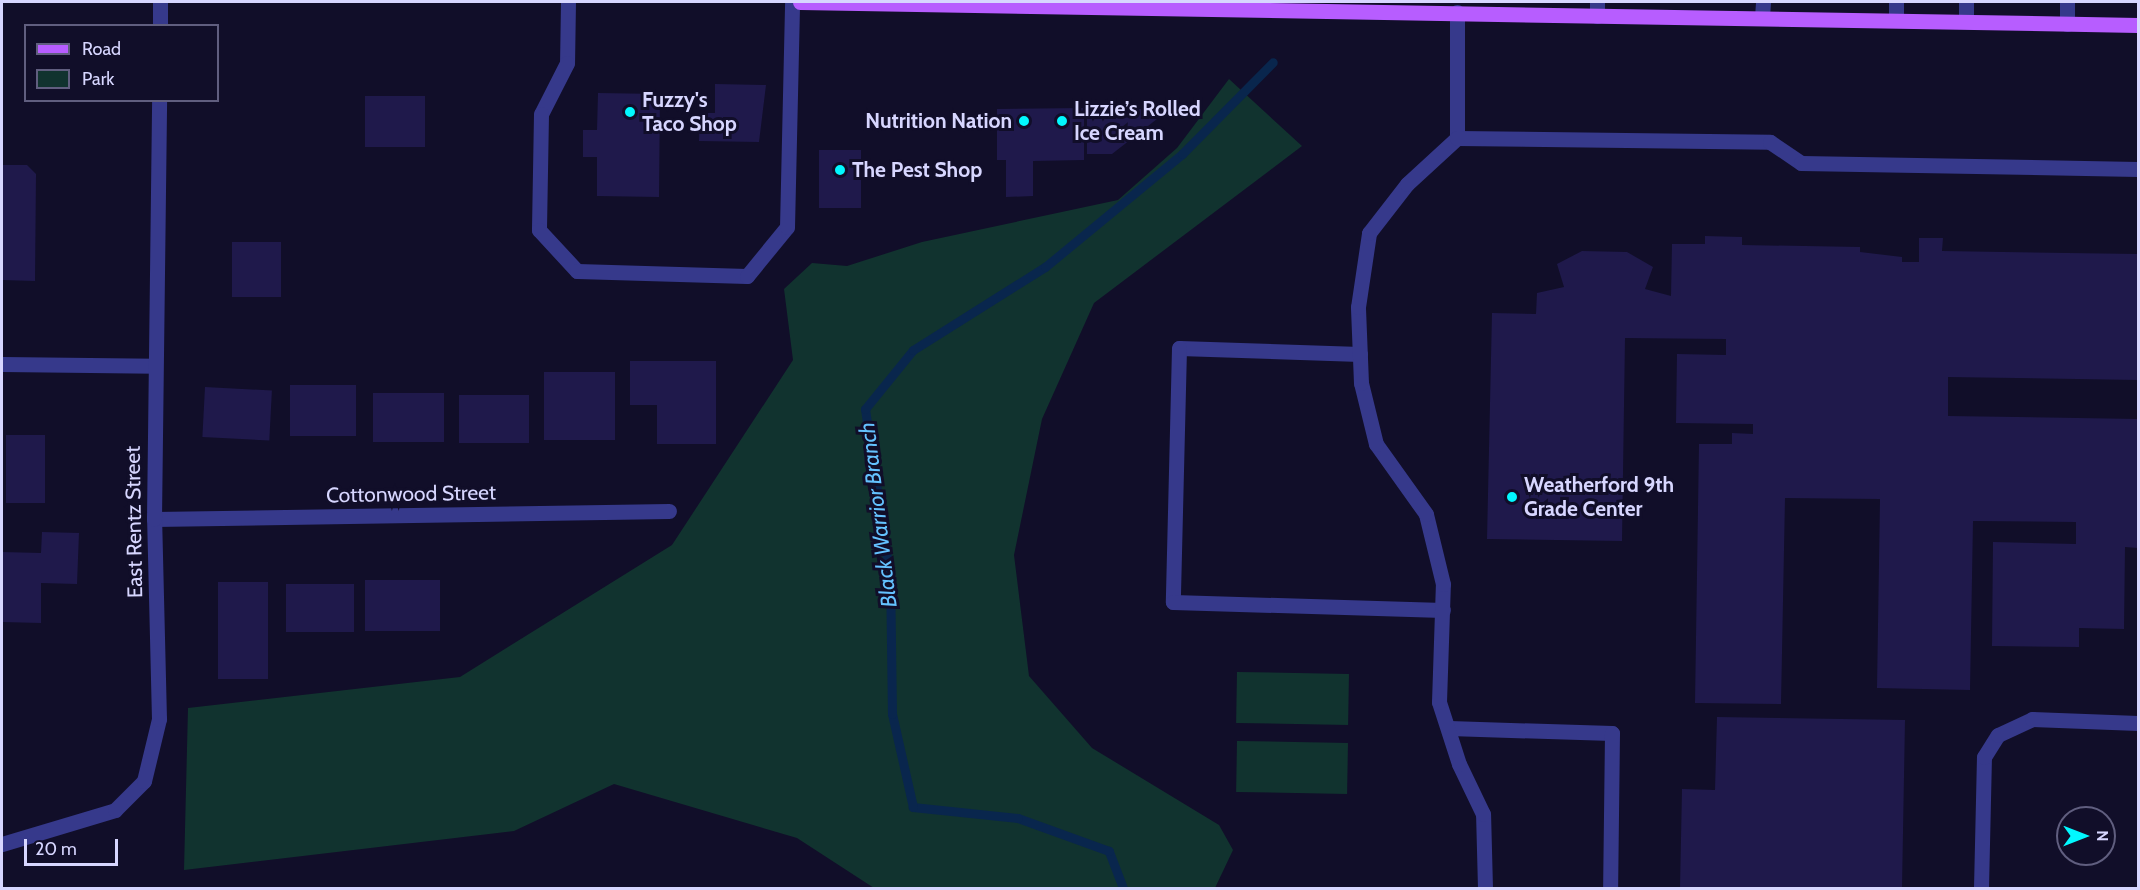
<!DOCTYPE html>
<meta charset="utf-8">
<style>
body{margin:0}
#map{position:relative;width:2140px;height:890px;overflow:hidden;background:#110e29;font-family:Cabin,sans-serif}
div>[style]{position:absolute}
.green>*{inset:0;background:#11332f;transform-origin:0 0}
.stream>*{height:9px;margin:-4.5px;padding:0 4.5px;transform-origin:4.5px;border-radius:4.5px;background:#09264d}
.building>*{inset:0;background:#1f194b;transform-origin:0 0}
.service>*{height:15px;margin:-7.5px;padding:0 7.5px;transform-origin:7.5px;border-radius:7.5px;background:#36398b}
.minor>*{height:15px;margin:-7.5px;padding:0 7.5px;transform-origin:7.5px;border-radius:7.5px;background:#36398b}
.primary>*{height:15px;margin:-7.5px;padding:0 7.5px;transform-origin:7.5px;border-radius:7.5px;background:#b75dff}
.dots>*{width:16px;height:16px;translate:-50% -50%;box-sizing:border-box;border:3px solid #110e29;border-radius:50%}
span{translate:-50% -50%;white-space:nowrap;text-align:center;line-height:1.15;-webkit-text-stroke:6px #110e29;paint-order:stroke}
.poi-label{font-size:21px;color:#d7d6ff;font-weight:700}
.left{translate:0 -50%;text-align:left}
.right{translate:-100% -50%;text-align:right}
.street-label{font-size:21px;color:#d7d6ff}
.water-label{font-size:22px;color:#64c2ff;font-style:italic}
.frame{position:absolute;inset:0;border:3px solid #d7d6ff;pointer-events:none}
.legend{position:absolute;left:24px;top:24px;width:195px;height:78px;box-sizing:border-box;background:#110e29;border:2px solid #605e7f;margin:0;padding:8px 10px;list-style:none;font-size:18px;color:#d7d6ff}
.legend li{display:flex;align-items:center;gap:12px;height:30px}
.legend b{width:30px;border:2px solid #605e7f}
.north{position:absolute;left:2056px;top:806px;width:60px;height:60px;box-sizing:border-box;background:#110e29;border:2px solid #605e7f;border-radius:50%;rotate:90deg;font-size:16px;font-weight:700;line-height:24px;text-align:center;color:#d7d6ff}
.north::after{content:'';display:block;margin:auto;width:21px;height:27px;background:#02f8ff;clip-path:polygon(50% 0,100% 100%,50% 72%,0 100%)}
.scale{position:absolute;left:24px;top:839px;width:94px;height:27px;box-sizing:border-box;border:3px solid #d7d6ff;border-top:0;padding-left:8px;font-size:18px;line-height:21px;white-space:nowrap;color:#d7d6ff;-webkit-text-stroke:4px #110e29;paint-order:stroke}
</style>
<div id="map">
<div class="green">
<i style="clip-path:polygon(1229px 79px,1302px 146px,1094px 303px,1042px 419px,1014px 555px,1029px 676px,1092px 748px,1219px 825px,1233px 850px,1215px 888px,874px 888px,797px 838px,614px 784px,514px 831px,184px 870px,188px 708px,460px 677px,672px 545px,793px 360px,784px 289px,812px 263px,847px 266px,922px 242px,1118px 200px,1177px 148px)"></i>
<i style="left:1237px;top:672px;width:112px;height:51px;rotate:1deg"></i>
<i style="left:1237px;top:741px;width:111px;height:51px;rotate:1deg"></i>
</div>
<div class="stream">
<i style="left:1123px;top:888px;width:40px;rotate:-111deg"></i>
<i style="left:1109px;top:851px;width:97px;rotate:-160.1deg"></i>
<i style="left:1018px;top:818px;width:106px;rotate:-174deg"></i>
<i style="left:913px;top:807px;width:95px;rotate:-102.7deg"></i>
<i style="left:892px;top:714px;width:136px;rotate:-90.8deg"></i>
<i style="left:890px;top:578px;width:171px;rotate:-98.4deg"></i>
<i style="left:865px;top:409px;width:76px;rotate:-50.9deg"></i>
<i style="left:913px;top:350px;width:156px;rotate:-32.2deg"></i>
<i style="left:1045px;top:267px;width:178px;rotate:-39.5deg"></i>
<i style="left:1182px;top:154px;width:129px;rotate:-45.3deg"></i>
</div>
<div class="building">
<i style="clip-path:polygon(715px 84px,766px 85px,759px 142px,699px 141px,700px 113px,715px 113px)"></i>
<i style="clip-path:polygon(598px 93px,660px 94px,659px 197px,597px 196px,597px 157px,583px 157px,583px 130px,597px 130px)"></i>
<i style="left:365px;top:96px;width:60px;height:51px"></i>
<i style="clip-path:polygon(1084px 108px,1084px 160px,1033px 161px,1033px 196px,1006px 197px,1006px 160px,997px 160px,997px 109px)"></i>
<i style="clip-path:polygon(1087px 109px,1157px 109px,1157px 119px,1112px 154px,1087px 154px)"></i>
<i style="left:819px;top:150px;width:42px;height:58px"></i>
<i style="clip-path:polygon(2px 165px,27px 165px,36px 174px,35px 281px,2px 280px)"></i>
<i style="clip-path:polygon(1705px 236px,1742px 237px,1742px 245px,1860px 247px,1860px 252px,1902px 257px,1902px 262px,1919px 262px,1919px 238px,1943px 238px,1942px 251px,2138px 254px,2138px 380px,1948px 377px,1948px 416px,2138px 419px,2138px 548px,2125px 547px,2124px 629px,2079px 628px,2079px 647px,1992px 646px,1993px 542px,2076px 544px,2076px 522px,1973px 521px,1970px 690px,1877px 688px,1880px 499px,1785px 498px,1781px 704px,1695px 703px,1699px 444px,1732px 444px,1732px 433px,1753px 434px,1753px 424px,1676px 423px,1677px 354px,1726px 355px,1726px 339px,1625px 338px,1622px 541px,1487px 539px,1492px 313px,1536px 314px,1537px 293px,1564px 287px,1557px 264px,1582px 251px,1627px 252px,1653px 267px,1645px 289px,1671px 296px,1672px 244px,1705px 244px)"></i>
<i style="left:232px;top:242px;width:49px;height:55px"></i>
<i style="clip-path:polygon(630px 361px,716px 361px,716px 444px,657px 444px,657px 405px,630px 405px)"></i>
<i style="left:544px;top:372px;width:71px;height:68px"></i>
<i style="left:290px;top:385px;width:66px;height:51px"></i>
<i style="left:205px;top:387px;width:67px;height:50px;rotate:3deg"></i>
<i style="left:373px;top:393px;width:71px;height:49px"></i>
<i style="left:459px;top:395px;width:70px;height:48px"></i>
<i style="left:6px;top:435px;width:39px;height:68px"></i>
<i style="clip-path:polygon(42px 532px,79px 533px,77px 584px,41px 583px,41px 623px,2px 622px,2px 552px,41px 553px)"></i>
<i style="left:365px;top:580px;width:75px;height:51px"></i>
<i style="left:218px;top:582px;width:50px;height:97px"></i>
<i style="left:286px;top:584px;width:68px;height:48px"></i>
<i style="clip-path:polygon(1717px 717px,1905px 720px,1902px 888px,1680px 888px,1682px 789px,1715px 790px)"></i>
</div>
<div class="service">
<i style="left:568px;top:2px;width:61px;rotate:90.9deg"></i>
<i style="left:567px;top:63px;width:57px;rotate:117deg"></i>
<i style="left:541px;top:114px;width:116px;rotate:91deg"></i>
<i style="left:539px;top:230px;width:56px;rotate:47.2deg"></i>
<i style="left:577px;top:271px;width:170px;rotate:1.7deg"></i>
<i style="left:747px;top:276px;width:63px;rotate:-50.8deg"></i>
<i style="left:787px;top:227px;width:225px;rotate:-88.7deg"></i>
<i style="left:2067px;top:2px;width:22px;rotate:90deg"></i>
<i style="left:1457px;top:12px;width:126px;rotate:90deg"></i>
<i style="left:1597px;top:16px;width:14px;rotate:-90deg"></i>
<i style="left:1896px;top:20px;width:18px;rotate:-90deg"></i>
<i style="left:1966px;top:21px;width:19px;rotate:-90deg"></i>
<i style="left:1360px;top:354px;width:181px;rotate:-178.1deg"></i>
<i style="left:1179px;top:348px;width:254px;rotate:91.4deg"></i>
<i style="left:1173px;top:602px;width:270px;rotate:1.7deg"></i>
<i style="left:1449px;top:728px;width:163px;rotate:1.8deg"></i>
<i style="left:1612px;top:733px;width:155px;rotate:90.7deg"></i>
<i style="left:1485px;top:888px;width:74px;rotate:-91.5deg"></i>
<i style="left:1483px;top:814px;width:55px;rotate:-115.6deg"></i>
<i style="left:1459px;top:764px;width:65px;rotate:-107.9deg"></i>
<i style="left:1439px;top:702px;width:118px;rotate:-88.1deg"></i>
<i style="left:1443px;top:584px;width:72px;rotate:-103.7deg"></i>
<i style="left:1426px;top:514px;width:86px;rotate:-125.5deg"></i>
<i style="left:1376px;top:444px;width:63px;rotate:-103.8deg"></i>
<i style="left:1361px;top:383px;width:76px;rotate:-92.3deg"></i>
<i style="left:1358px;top:307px;width:75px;rotate:-81.5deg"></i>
<i style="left:1369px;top:233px;width:62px;rotate:-52.2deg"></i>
<i style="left:1407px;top:184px;width:68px;rotate:-42.6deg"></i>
<i style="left:1457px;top:138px;width:313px;rotate:0.7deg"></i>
<i style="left:1770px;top:142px;width:37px;rotate:34deg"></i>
<i style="left:1801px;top:163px;width:337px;rotate:1deg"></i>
<i style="left:1981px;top:888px;width:131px;rotate:-88.7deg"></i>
<i style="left:1984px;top:757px;width:26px;rotate:-58deg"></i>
<i style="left:1998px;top:735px;width:38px;rotate:-25deg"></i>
<i style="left:2032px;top:719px;width:106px;rotate:2.2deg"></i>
</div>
<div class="minor">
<i style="left:1762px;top:17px;width:15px;rotate:-86deg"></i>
<i style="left:160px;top:26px;width:24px;rotate:-90deg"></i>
<i style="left:2px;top:364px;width:153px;rotate:0.7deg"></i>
<i style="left:154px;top:519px;width:515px;rotate:-0.89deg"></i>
<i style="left:2px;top:844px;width:118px;rotate:-16.7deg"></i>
<i style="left:115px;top:810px;width:41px;rotate:-45deg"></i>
<i style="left:144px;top:781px;width:64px;rotate:-76.4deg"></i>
<i style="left:159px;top:719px;width:200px;rotate:-91.4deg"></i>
<i style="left:154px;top:519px;width:419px;rotate:-89.3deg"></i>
</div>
<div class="primary">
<i style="left:800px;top:2px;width:1338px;rotate:0.98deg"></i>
</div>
<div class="dots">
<i style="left:630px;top:112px;background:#02f8ff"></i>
<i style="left:1024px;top:121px;background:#02f8ff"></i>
<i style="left:1062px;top:121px;background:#02f8ff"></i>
<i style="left:840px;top:170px;background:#02f8ff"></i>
<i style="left:1512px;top:497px;background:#02f8ff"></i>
</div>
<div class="poi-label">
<span class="left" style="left:642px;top:112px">Fuzzy's<br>Taco Shop</span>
<span class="left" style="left:1074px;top:121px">Lizzie’s Rolled<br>Ice Cream</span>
<span class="right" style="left:1012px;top:121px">Nutrition Nation</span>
<span class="left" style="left:852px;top:170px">The Pest Shop</span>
<span class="left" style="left:1524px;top:497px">Weatherford 9th<br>Grade Center</span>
</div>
<div class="street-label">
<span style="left:411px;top:494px;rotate:-1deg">Cottonwood Street</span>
<span style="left:134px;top:522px;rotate:-91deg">East Rentz Street</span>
</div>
<div class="water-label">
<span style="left:878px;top:515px;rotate:-97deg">Black Warrior Branch</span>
</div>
<div class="frame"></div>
<ul class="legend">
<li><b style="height:8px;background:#b75dff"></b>Road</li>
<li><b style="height:16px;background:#11332f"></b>Park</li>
</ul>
<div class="north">N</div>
<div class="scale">20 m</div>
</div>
